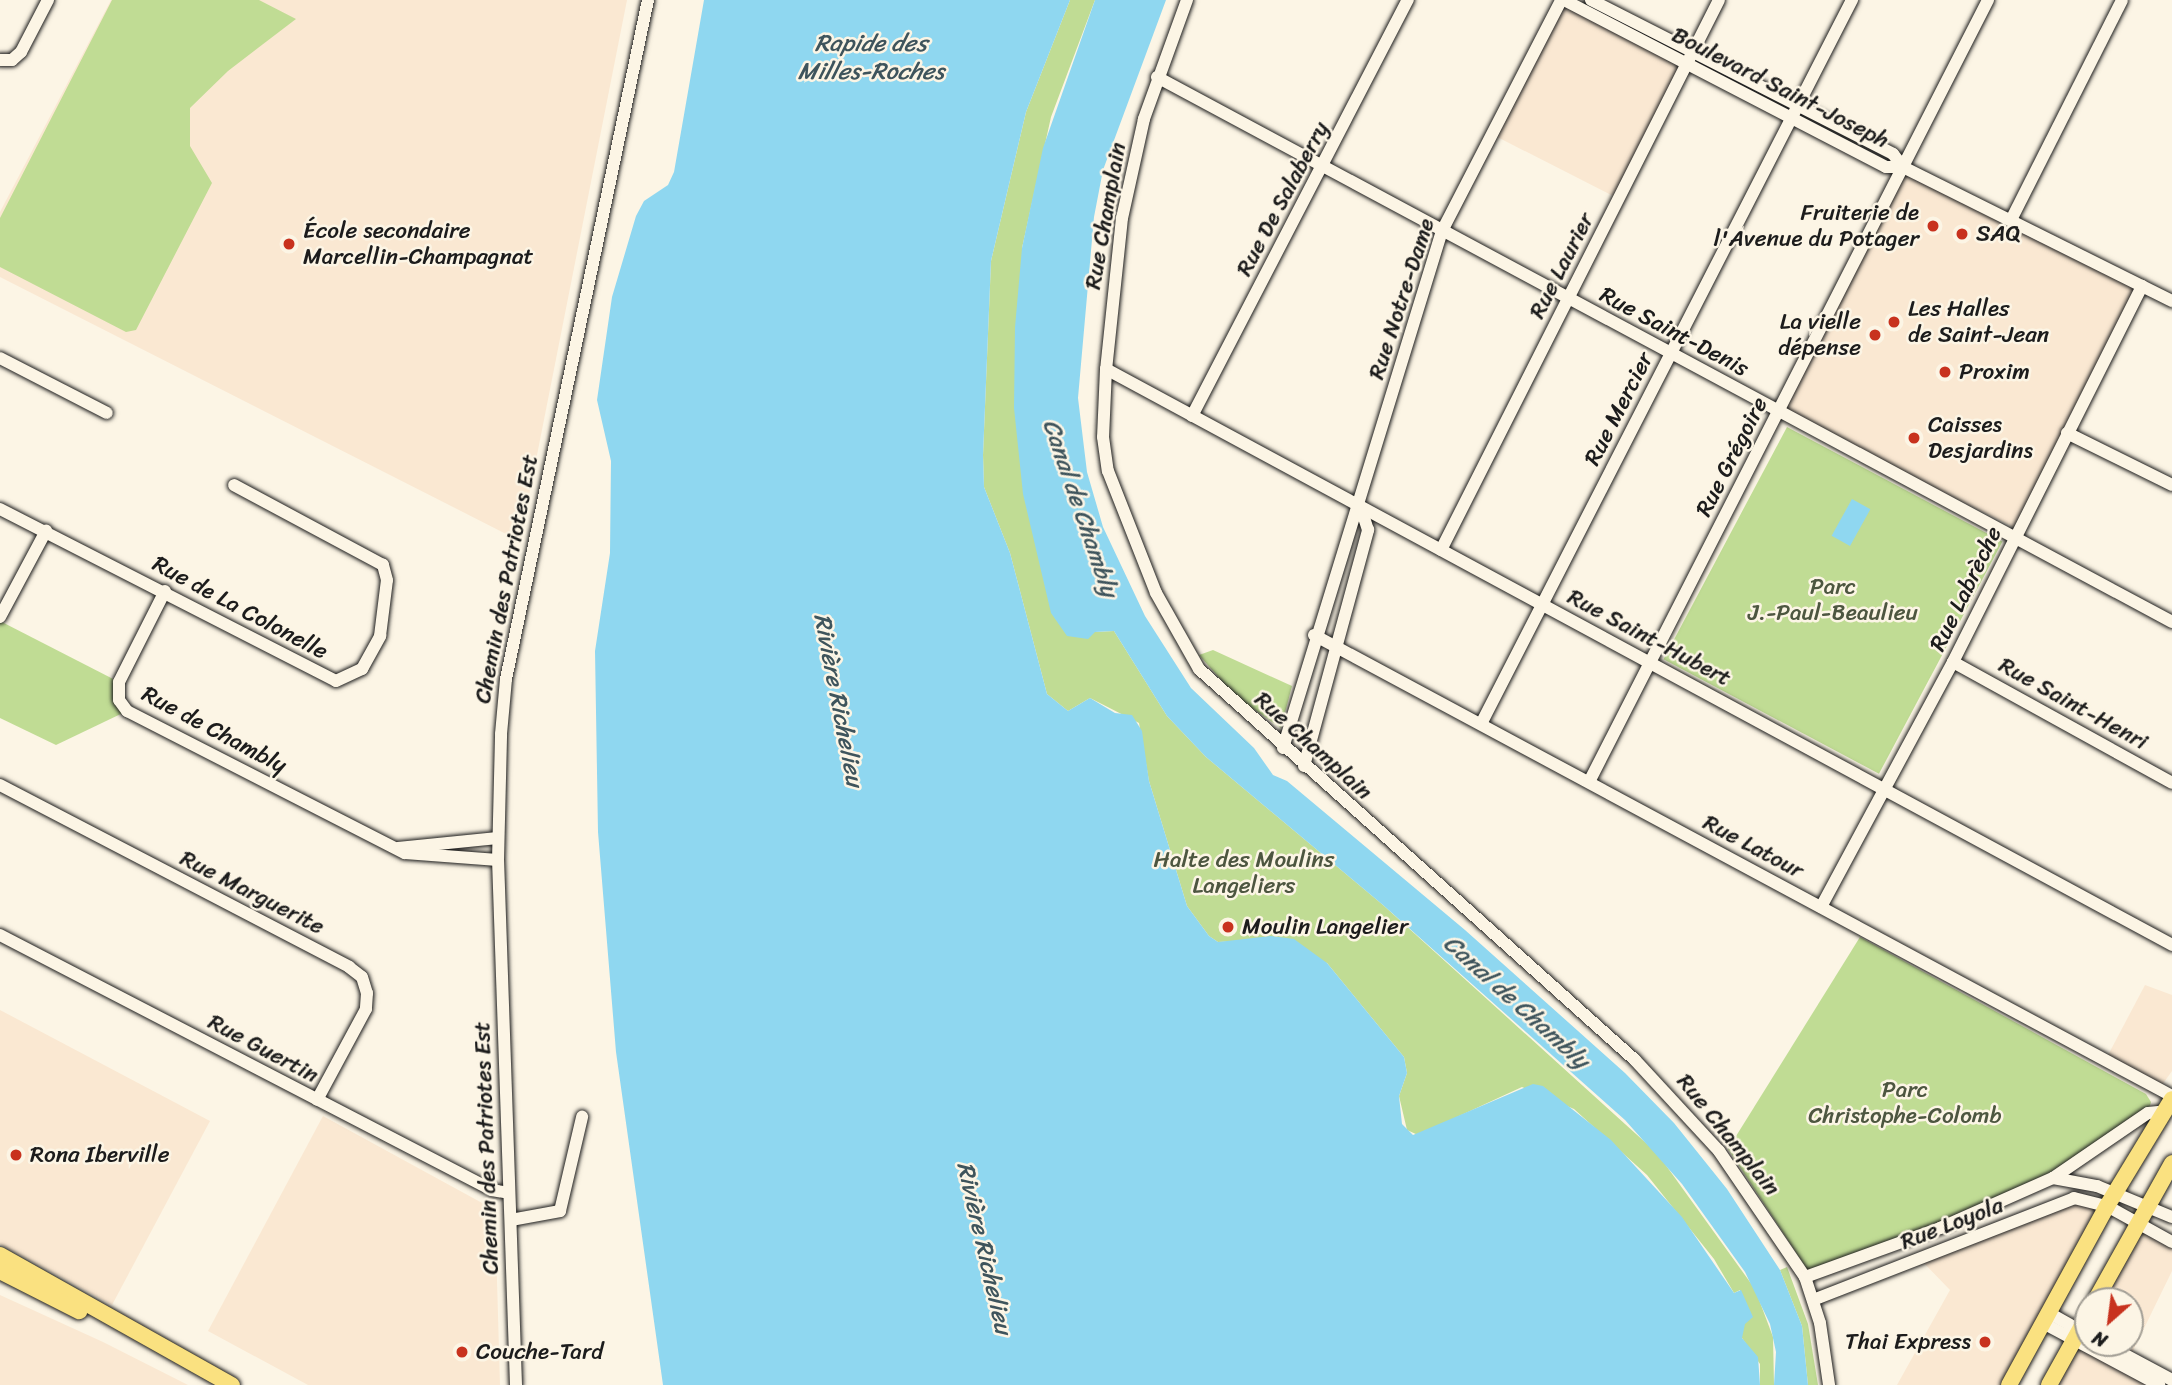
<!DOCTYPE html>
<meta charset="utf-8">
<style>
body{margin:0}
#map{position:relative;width:2172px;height:1385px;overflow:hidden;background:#fcf5e5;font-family:Sriracha,sans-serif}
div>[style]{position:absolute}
.built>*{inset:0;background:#fae8d2;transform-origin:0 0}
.green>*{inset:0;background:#c0dc94;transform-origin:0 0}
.water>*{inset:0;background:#8fd7f0;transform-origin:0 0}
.roads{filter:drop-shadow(0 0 2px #1c1c1c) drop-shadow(0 0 2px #1c1c1c)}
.minor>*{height:12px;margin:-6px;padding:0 6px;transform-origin:6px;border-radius:6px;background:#fcf5e5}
.major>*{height:16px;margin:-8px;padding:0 8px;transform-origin:8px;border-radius:8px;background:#fae180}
.dots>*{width:19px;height:19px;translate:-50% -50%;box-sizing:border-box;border:4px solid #fcf5e5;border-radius:50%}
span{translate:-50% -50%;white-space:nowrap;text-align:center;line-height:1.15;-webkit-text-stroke:5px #fcf5e5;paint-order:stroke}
.street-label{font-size:23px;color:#1c1c1c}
.poi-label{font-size:23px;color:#1c1c1c}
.right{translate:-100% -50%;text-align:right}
.left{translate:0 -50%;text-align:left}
.park-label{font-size:23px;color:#4d5640}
.water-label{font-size:24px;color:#3e545c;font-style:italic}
.north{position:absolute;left:2074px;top:1287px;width:70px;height:70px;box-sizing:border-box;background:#fcf5e5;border:2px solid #a29e95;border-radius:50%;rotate:208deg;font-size:19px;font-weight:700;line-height:28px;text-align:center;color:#1c1c1c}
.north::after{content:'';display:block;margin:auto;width:24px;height:32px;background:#c8321e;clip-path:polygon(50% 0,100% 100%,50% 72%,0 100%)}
</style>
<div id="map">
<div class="built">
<i style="clip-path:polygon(111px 0,627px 0,520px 541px,0 277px,0 212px)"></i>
<i style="left:1561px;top:0;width:141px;height:151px;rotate:27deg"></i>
<i style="left:1903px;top:167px;width:267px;height:275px;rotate:26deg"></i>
<i style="clip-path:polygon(2145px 985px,2172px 995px,2172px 1071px,2162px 1085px,2107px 1057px)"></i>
<i style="clip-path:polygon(0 1010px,210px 1121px,112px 1305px,0 1244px)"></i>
<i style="clip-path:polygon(323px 1116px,495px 1210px,500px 1385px,308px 1385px,208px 1331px)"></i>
<i style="clip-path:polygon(2074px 1198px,2107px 1206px,2009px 1385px,1897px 1385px,1950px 1290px,1920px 1259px)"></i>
<i style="clip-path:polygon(2137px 1224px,2172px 1242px,2172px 1271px,2130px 1357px,2103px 1343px,2130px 1343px,2130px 1301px,2096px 1301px)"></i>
<i style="clip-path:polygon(0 1295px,103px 1342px,188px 1385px,0 1385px)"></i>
<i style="clip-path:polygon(2075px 1340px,2160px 1385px,2049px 1385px)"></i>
</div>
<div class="green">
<i style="clip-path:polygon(112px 0,259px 0,296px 19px,228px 71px,190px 108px,190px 146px,212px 183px,136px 330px,126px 332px,0 267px,0 218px)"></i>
<i style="clip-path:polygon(1070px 0,1095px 0,1051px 117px,1022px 248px,1095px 632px,1114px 631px,1167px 716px,1206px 757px,1383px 905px,1657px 1153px,1755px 1289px,1773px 1337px,1774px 1385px,1760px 1385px,1760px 1364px,1742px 1338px,1740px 1290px,1734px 1293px,1714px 1259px,1647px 1175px,1574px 1109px,1522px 1087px,1418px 1135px,1407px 1130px,1399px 1096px,1407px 1073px,1404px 1057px,1327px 963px,1239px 941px,1218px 942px,1209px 936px,1187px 906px,1149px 781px,1139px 723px,1090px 698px,1068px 711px,1047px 694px,1010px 553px,984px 487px,983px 455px,991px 261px,1026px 112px)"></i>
<i style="left:1787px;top:427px;width:244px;height:263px;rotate:28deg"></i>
<i style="clip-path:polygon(0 621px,119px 682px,127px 711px,56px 745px,0 718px)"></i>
<i style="clip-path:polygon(1213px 650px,1292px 686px,1281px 728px,1236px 697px,1199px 655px)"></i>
<i style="clip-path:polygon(1860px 937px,2146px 1094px,2151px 1102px,2148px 1113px,2054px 1172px,2003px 1198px,1809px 1272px,1728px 1149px)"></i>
<i style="clip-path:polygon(1787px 1267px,1808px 1324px,1818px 1385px,1808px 1385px,1802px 1326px,1780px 1270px)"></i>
</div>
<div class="water">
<i style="clip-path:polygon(704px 0,1070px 0,1026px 112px,991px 261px,983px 455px,984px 487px,1010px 553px,1047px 694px,1068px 711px,1090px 698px,1115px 713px,1132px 715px,1142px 731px,1149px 781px,1187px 906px,1209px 936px,1218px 942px,1271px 936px,1294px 939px,1327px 963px,1404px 1057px,1407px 1073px,1399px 1096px,1402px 1124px,1413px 1135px,1533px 1084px,1543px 1086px,1611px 1140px,1682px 1217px,1734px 1293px,1741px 1290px,1753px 1317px,1745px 1324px,1742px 1338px,1758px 1357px,1760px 1385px,663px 1385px,616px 1052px,598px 832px,595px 651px,610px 553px,611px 461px,597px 400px,612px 297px,636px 216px,644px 201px,668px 185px,674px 172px)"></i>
<i style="clip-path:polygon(1095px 0,1166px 0,1103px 170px,1094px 217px,1078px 398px,1087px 472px,1103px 527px,1145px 616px,1191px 688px,1254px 748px,1273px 775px,1287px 781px,1465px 930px,1625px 1073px,1674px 1123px,1727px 1189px,1780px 1270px,1802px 1326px,1808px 1385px,1774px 1385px,1776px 1352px,1770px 1324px,1745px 1272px,1682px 1184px,1625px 1120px,1383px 905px,1206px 757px,1167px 716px,1114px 631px,1095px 632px,1088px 639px,1067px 636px,1051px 613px,1023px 494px,1014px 408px,1015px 327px,1022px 248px,1043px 148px)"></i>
<i style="left:1852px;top:499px;width:21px;height:42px;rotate:29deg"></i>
</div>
<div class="roads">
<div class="minor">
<i style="left:1187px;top:0;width:127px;rotate:109.9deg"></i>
<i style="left:1144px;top:119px;width:101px;rotate:102.5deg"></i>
<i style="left:1122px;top:218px;width:152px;rotate:96deg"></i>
<i style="left:1106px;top:369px;width:68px;rotate:92.5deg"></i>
<i style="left:1103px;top:437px;width:34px;rotate:82deg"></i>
<i style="left:1108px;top:471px;width:131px;rotate:68.5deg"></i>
<i style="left:1156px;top:593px;width:87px;rotate:60.5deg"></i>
<i style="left:1199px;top:669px;width:586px;rotate:41.89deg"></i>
<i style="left:1635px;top:1060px;width:124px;rotate:47.3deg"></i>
<i style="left:1719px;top:1151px;width:153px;rotate:55.7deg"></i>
<i style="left:1805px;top:1277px;width:48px;rotate:71.9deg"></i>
<i style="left:1820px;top:1323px;width:63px;rotate:81.7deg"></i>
<i style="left:1564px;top:0;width:363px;rotate:27.4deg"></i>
<i style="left:1886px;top:167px;width:17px"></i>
<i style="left:1903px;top:167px;width:301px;rotate:26.5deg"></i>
<i style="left:1591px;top:0;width:339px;rotate:27deg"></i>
<i style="left:1893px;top:154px;width:16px;rotate:52deg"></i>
<i style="left:0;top:60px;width:12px"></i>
<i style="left:12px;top:60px;width:12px;rotate:-42deg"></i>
<i style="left:21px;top:52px;width:59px;rotate:-62.6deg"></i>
<i style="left:1157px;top:77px;width:1152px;rotate:28.23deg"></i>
<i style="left:2011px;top:220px;width:246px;rotate:-63.2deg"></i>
<i style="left:0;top:358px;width:120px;rotate:27.2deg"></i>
<i style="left:1106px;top:369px;width:1212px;rotate:28.38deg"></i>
<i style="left:1192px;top:416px;width:469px;rotate:-62.6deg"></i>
<i style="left:2067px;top:433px;width:117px;rotate:26.3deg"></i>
<i style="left:0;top:509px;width:377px;rotate:27.1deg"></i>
<i style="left:336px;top:681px;width:29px;rotate:-25deg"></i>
<i style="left:362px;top:669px;width:38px;rotate:-61deg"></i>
<i style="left:380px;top:636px;width:56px;rotate:-82.9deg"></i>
<i style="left:387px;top:580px;width:16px;rotate:-105deg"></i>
<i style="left:383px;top:565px;width:169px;rotate:-151.8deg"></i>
<i style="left:1441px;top:550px;width:616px;rotate:-63.19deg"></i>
<i style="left:165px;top:591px;width:102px;rotate:116.8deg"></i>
<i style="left:119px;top:682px;width:18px;rotate:90deg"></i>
<i style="left:119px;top:700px;width:14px;rotate:54deg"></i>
<i style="left:127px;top:711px;width:312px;rotate:27.1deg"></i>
<i style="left:405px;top:853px;width:93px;rotate:4.3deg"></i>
<i style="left:0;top:617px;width:98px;rotate:-61.9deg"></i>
<i style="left:1314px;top:635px;width:974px;rotate:28.25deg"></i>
<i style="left:1953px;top:662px;width:250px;rotate:28.9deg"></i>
<i style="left:1481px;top:724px;width:814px;rotate:-62.87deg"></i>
<i style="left:1283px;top:748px;width:541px;rotate:-72.91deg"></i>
<i style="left:1442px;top:231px;width:260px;rotate:-62.7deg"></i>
<i style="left:1304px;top:766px;width:245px;rotate:-74.8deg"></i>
<i style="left:1368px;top:530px;width:25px;rotate:-108deg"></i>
<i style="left:1589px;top:782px;width:878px;rotate:-62.97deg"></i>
<i style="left:0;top:785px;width:394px;rotate:27.5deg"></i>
<i style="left:349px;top:967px;width:16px;rotate:38deg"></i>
<i style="left:362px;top:977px;width:17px;rotate:73deg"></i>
<i style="left:367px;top:993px;width:16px;rotate:94deg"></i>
<i style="left:366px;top:1009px;width:103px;rotate:118.3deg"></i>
<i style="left:398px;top:848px;width:100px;rotate:-5.7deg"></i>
<i style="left:1821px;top:907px;width:278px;rotate:-61.7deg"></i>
<i style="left:1953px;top:662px;width:421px;rotate:-63.3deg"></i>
<i style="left:0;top:935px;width:554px;rotate:27.4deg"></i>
<i style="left:492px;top:1190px;width:17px;rotate:10deg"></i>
<i style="left:2053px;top:1178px;width:115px;rotate:-34.4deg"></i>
<i style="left:2148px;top:1113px;width:18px;rotate:-6deg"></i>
<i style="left:511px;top:1220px;width:50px;rotate:-10.4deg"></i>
<i style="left:560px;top:1211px;width:97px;rotate:-76.8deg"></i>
<i style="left:1805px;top:1277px;width:144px;rotate:-19.9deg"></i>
<i style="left:1940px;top:1228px;width:124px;rotate:-23.9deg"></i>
<i style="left:2053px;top:1178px;width:45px;rotate:10.3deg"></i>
<i style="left:2097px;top:1186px;width:81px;rotate:22.5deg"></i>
<i style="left:1813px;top:1300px;width:280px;rotate:-21.3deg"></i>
<i style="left:2074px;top:1198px;width:34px;rotate:14deg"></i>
<i style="left:2107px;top:1206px;width:74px;rotate:29deg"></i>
<i style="left:2049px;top:1313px;width:45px;rotate:29.4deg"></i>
<i style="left:2043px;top:1323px;width:132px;rotate:28.1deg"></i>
<i style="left:2103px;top:1343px;width:78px;rotate:28.2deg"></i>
<i style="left:516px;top:1385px;width:525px;rotate:-91.96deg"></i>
<i style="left:498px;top:860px;width:126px;rotate:-88.6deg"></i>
<i style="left:501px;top:734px;width:55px;rotate:-84.8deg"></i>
<i style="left:506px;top:679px;width:694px;rotate:-78.19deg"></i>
</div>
<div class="major">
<i style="left:0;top:1255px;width:266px;rotate:29.3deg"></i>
<i style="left:0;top:1271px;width:89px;rotate:26.9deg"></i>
<i style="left:2095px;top:1301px;width:158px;rotate:-60.8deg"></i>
<i style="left:2009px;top:1385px;width:204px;rotate:-61.3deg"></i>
<i style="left:2107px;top:1206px;width:125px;rotate:-58.7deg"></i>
<i style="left:2049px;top:1385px;width:80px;rotate:-60.9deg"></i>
</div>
</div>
<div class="dots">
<i style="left:1933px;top:226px;background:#c8321e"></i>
<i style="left:1962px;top:234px;background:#c8321e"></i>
<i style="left:289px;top:244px;background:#c8321e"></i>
<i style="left:1894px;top:322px;background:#c8321e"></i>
<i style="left:1875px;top:335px;background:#c8321e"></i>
<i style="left:1945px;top:372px;background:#c8321e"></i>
<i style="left:1914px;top:438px;background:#c8321e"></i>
<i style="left:1228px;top:927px;background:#c8321e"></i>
<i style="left:16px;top:1155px;background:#c8321e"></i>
<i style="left:1985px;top:1342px;background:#c8321e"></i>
<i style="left:462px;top:1352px;background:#c8321e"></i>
</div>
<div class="street-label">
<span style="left:1780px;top:88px;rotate:27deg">Boulevard Saint-Joseph</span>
<span style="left:1283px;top:199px;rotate:-62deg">Rue De Salaberry</span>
<span style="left:1106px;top:216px;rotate:-80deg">Rue Champlain</span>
<span style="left:1562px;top:266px;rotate:-63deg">Rue Laurier</span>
<span style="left:1402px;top:299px;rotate:-72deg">Rue Notre-Dame</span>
<span style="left:1674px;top:332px;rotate:28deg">Rue Saint-Denis</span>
<span style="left:1619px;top:409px;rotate:-63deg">Rue Mercier</span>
<span style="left:1732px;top:457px;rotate:-63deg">Rue Grégoire</span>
<span style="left:507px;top:579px;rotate:-79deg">Chemin des Patriotes Est</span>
<span style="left:1966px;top:589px;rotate:-64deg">Rue Labrèche</span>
<span style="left:240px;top:608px;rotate:28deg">Rue de La Colonelle</span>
<span style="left:1649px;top:638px;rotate:28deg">Rue Saint-Hubert</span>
<span style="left:2073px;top:704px;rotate:29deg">Rue Saint-Henri</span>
<span style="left:214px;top:730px;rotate:28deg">Rue de Chambly</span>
<span style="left:1313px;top:746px;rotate:42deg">Rue Champlain</span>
<span style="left:1753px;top:847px;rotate:28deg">Rue Latour</span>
<span style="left:252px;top:893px;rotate:27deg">Rue Marguerite</span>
<span style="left:263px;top:1049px;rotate:28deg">Rue Guertin</span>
<span style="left:1728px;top:1135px;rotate:51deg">Rue Champlain</span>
<span style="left:487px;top:1148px;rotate:-92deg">Chemin des Patriotes Est</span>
<span style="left:1952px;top:1224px;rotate:-21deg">Rue Loyola</span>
</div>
<div class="poi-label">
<span class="right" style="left:1919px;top:226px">Fruiterie de<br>l'Avenue du Potager</span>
<span class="left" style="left:303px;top:244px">École secondaire<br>Marcellin-Champagnat</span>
<span class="left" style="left:1976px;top:234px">SAQ</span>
<span class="left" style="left:1908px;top:322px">Les Halles<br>de Saint-Jean</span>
<span class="right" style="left:1861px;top:335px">La vielle<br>dépense</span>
<span class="left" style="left:1959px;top:372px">Proxim</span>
<span class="left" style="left:1928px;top:438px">Caisses<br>Desjardins</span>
<span class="left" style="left:1242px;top:927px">Moulin Langelier</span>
<span class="left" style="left:30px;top:1155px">Rona Iberville</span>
<span class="right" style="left:1971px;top:1342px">Thai Express</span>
<span class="left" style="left:476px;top:1352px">Couche-Tard</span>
</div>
<div class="park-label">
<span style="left:1833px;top:600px">Parc<br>J.-Paul-Beaulieu</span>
<span style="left:1244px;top:873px">Halte des Moulins<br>Langeliers</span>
<span style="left:1905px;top:1103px">Parc<br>Christophe-Colomb</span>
</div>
<div class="water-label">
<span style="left:871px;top:58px">Rapide des<br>Milles-Roches</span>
<span style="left:1080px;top:508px;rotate:71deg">Canal de Chambly</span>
<span style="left:838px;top:700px;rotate:79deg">Rivière Richelieu</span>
<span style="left:1516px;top:1002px;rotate:42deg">Canal de Chambly</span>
<span style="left:984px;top:1248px;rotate:77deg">Rivière Richelieu</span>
</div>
<div class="north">N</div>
</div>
